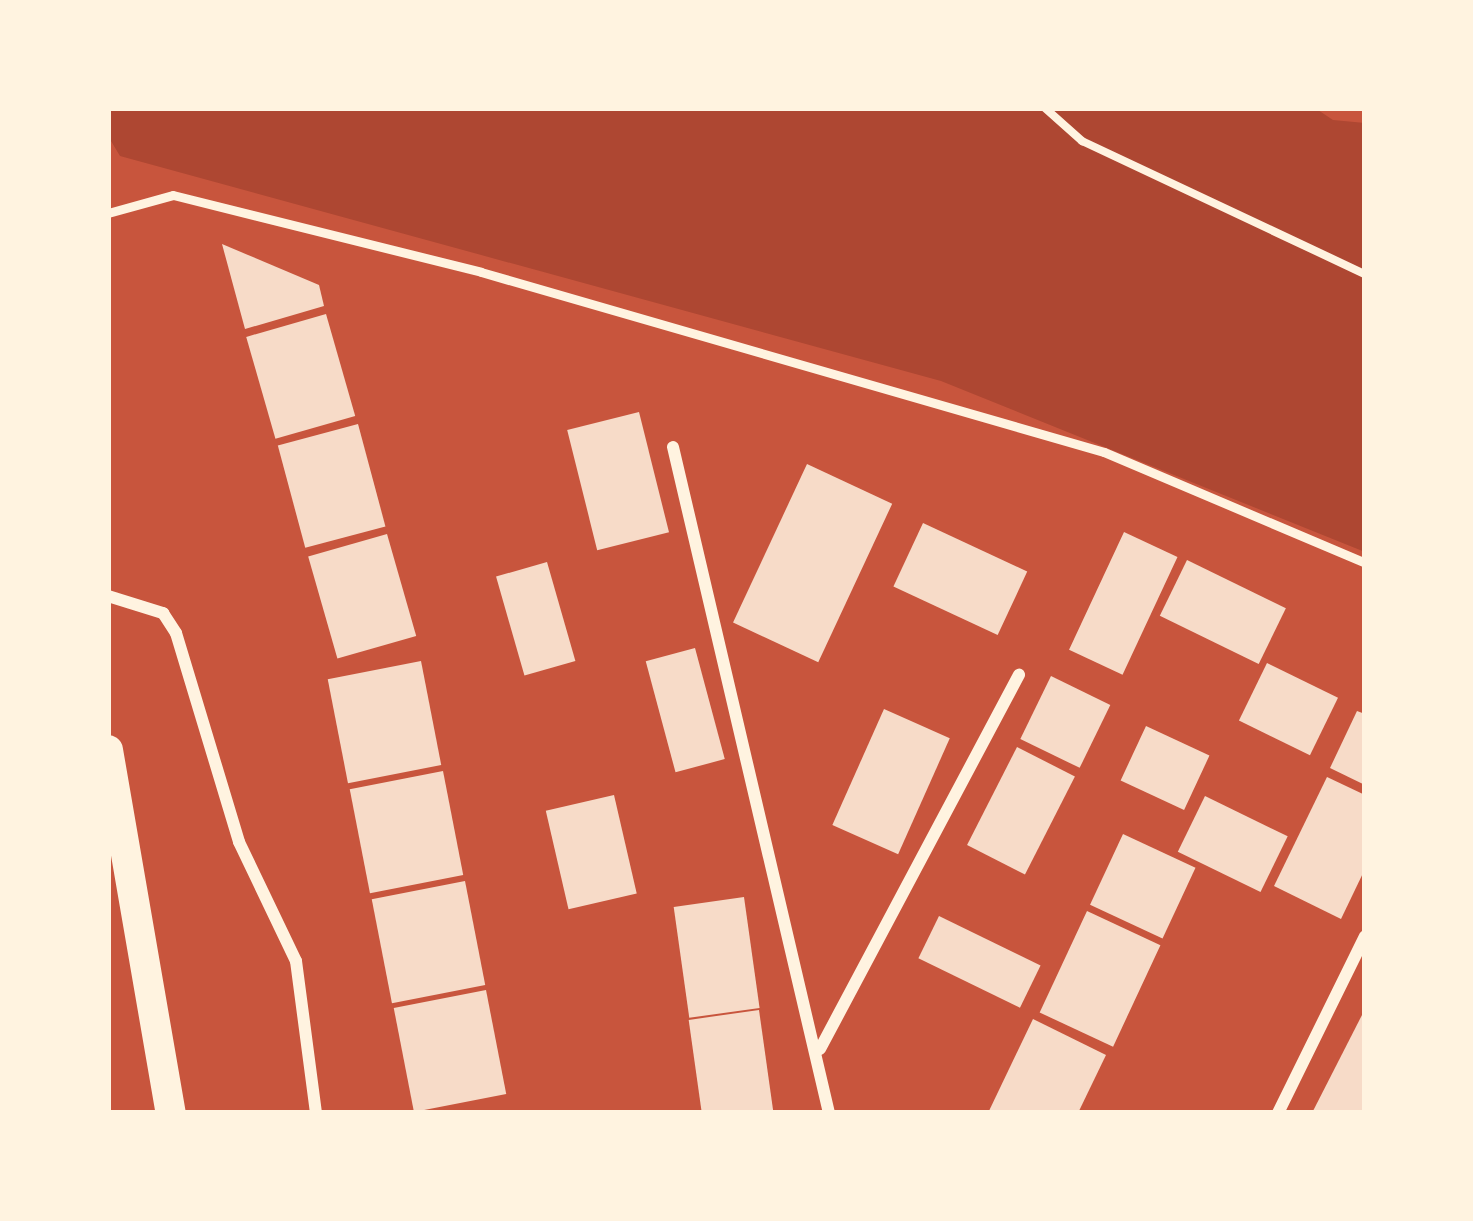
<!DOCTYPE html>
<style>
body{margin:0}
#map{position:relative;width:1473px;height:1221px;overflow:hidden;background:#c8553d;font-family:Manrope,sans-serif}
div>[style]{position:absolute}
.green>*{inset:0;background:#ae4732}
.building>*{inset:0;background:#f7dbc8;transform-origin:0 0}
.path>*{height:8px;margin:-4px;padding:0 4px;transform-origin:4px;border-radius:4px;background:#fff3e0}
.service>*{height:9px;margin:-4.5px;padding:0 4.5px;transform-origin:4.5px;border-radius:4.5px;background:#fff3e0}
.minor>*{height:12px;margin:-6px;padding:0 6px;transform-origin:6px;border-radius:6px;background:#fff3e0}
.trunk>*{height:30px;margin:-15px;padding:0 15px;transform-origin:15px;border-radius:15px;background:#fff3e0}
span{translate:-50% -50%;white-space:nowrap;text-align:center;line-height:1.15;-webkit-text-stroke:9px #fff3e0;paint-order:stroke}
.frame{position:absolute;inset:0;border:111px solid #fff3e0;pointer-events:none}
</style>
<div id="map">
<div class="green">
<i style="clip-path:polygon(108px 108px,1315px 108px,1333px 120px,1365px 123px,1365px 552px,941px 381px,120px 156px,108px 136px)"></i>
</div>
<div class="building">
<i style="clip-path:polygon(222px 244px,319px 285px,324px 306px,245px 329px)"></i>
<i style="left:326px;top:314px;width:106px;height:83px;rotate:74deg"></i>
<i style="left:639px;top:412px;width:124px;height:74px;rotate:76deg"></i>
<i style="left:358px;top:424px;width:106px;height:83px;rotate:75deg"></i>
<i style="left:807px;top:464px;width:94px;height:175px;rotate:25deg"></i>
<i style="left:923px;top:523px;width:115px;height:70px;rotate:25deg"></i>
<i style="left:1124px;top:532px;width:59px;height:130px;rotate:25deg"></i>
<i style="left:387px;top:534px;width:106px;height:82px;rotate:74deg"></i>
<i style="left:1187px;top:560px;width:110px;height:62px;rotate:26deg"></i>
<i style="left:547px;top:562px;width:103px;height:53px;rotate:74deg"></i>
<i style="left:695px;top:648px;width:115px;height:51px;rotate:75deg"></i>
<i style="left:421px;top:661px;width:106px;height:95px;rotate:79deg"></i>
<i style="left:1267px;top:663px;width:79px;height:64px;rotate:26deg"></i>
<i style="left:1051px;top:676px;width:66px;height:70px;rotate:26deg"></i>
<i style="left:884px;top:709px;width:72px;height:127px;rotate:24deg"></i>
<i style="clip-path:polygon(1357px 711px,1365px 714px,1365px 785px,1330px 768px)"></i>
<i style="left:1146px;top:726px;width:70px;height:60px;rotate:25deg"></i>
<i style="left:1017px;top:747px;width:65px;height:110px;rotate:27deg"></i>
<i style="left:443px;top:771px;width:106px;height:95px;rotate:79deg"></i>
<i style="clip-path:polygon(1327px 777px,1365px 795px,1365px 869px,1341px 919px,1274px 886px)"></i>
<i style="left:614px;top:795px;width:101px;height:70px;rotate:77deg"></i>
<i style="left:1205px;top:796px;width:92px;height:62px;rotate:26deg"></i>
<i style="left:1123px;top:834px;width:80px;height:78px;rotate:25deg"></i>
<i style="left:465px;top:881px;width:106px;height:95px;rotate:79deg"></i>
<i style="left:744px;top:897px;width:112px;height:71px;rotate:82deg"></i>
<i style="left:1087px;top:911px;width:81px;height:112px;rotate:25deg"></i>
<i style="left:939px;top:916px;width:113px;height:47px;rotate:26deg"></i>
<i style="left:486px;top:990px;width:106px;height:94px;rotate:79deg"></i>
<i style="left:759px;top:1010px;width:104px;height:71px;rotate:82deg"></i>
<i style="clip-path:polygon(1362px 1015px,1365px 1113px,1312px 1113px)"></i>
<i style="clip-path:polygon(1033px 1019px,1106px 1055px,1078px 1113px,988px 1113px)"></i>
</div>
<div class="path">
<i style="left:1045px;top:108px;width:50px;rotate:41.7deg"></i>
<i style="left:1082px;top:141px;width:313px;rotate:25.2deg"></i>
</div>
<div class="service">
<i style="left:108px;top:213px;width:67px;rotate:-15.5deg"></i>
<i style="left:173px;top:195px;width:317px;rotate:14deg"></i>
<i style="left:481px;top:272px;width:648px;rotate:16.12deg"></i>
<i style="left:1104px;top:452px;width:284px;rotate:23deg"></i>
</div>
<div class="minor">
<i style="left:673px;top:447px;width:684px;rotate:76.82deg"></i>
<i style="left:108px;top:596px;width:58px;rotate:17.2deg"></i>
<i style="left:163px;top:613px;width:24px;rotate:57deg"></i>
<i style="left:176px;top:633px;width:218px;rotate:73.2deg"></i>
<i style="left:239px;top:842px;width:132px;rotate:64.4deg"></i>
<i style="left:296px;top:961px;width:153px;rotate:82.5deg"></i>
<i style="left:820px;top:1049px;width:424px;rotate:-62deg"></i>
<i style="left:1278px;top:1113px;width:197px;rotate:-63.8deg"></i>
</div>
<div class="trunk">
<i style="left:108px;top:750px;width:368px;rotate:80.2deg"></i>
</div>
<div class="frame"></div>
</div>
